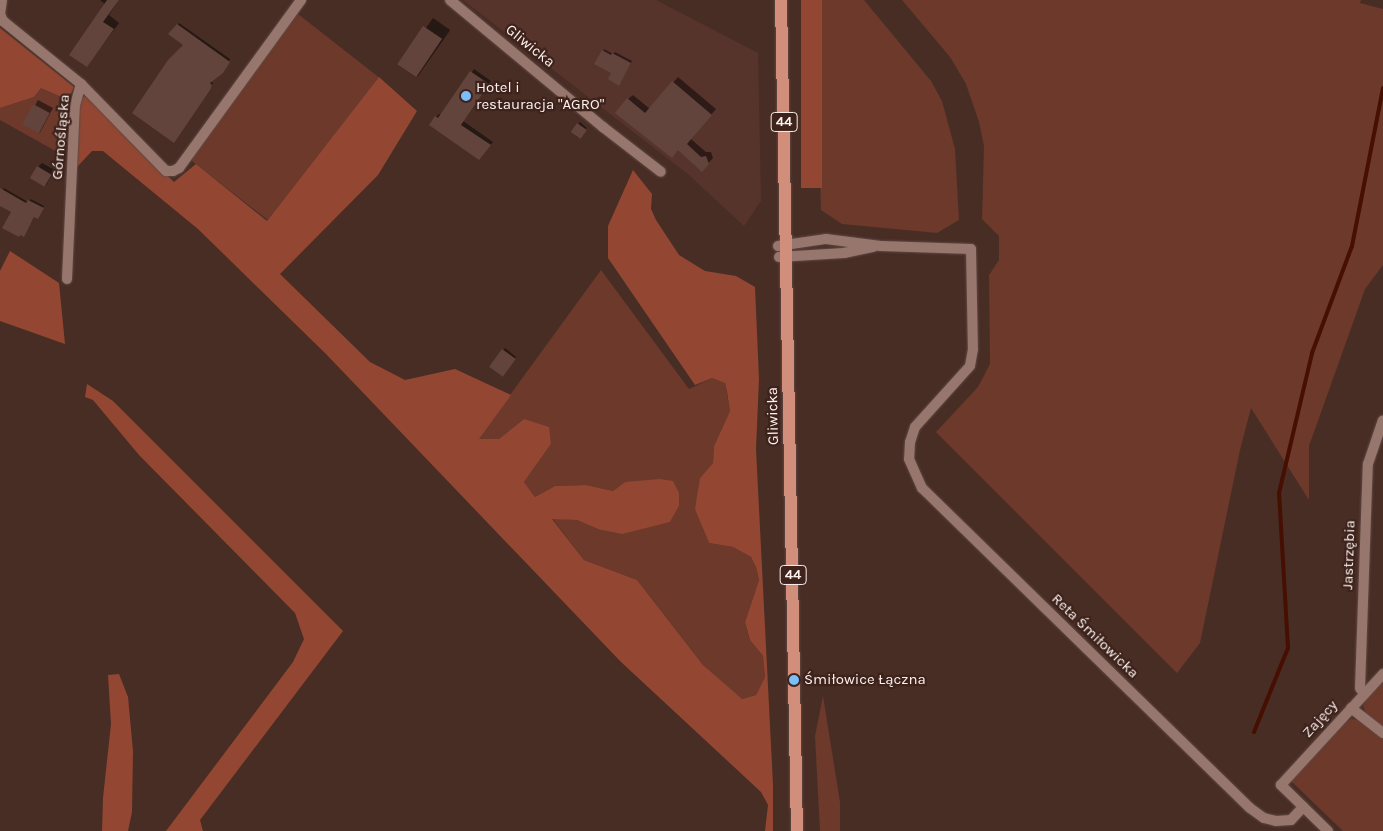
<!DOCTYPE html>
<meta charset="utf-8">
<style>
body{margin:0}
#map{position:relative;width:1383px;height:831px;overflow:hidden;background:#482d25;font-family:Karla,sans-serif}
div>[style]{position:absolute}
.built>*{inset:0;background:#57342b}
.green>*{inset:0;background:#6c392b;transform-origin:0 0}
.forest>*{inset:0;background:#934732;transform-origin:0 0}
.shadow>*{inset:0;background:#0007;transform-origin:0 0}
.stream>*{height:4px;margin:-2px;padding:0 2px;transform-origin:2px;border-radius:2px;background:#460f01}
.building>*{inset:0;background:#62443c;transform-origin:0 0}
.roads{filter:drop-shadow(0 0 1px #604943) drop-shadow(0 0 1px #604943)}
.street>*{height:10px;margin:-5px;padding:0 5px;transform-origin:5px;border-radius:5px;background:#97766d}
.primary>*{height:12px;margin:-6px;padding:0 6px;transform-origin:6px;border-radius:6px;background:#d18e7b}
.dots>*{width:14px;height:14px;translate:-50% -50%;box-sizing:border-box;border:2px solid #3d231b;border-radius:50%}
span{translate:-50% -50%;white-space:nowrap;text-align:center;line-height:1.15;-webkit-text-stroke:4.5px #3d231b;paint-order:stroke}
.shield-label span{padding:1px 4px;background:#3d231b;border:1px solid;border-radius:4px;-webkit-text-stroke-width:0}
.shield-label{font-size:14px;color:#fdf1ee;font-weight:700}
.street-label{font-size:15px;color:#fdf1ee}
.poi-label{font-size:15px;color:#fdf1ee}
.left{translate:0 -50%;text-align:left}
</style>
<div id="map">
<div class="built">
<i style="clip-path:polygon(463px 0,656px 0,758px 53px,761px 201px,744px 226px,689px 175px)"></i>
</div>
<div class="green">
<i style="clip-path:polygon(815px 0,864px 0,931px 81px,942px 101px,955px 149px,959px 220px,937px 233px,842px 224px,821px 210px)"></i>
<i style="clip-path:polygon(902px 0,1361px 0,1360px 3px,1383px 9px,1383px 265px,1365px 289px,1309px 446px,1309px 500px,1251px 408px,1240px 450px,1200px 643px,1177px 673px,936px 432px,978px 387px,990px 364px,989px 275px,999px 260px,999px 236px,982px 219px,984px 146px,979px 122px,966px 84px,950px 57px)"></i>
<i style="left:298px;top:14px;width:103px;height:181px;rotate:38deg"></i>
<i style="clip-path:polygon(41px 88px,68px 100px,66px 157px,0 120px,0 108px,34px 97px)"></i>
<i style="clip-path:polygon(601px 270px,689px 389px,712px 378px,725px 383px,730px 411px,714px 446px,713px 463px,700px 478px,703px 528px,709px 543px,733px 547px,751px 557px,756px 567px,759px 580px,745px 622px,750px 640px,763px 656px,765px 677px,756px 695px,742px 699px,727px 688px,703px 665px,637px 580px,584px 560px,552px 518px,577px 520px,598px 529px,646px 527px,670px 522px,679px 506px,679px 493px,625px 482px,613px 491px,586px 485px,555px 486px,535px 497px,524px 482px,551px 444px,524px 419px,499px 439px,478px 439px)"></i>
<i style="clip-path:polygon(1383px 682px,1383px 728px,1366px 714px,1363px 705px,1367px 698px)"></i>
<i style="clip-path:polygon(823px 696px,840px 802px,840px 831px,820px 831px,815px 736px)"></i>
<i style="clip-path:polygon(1351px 719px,1358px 720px,1383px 739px,1383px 831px,1343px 831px,1291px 781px,1344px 723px)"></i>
</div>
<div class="forest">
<i style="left:801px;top:0;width:21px;height:188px"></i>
<i style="clip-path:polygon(0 28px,74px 87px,68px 100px,41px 88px,34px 97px,0 108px)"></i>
<i style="clip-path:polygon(379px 77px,417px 111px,378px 175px,280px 274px,370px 362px,405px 380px,455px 369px,511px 395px,479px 439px,499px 439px,524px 419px,549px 427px,551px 444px,524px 482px,535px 497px,555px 486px,586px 485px,613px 491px,625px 482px,660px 479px,673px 481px,679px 493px,679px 506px,670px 522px,622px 534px,598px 529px,577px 520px,552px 519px,584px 560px,637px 580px,703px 665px,742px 699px,756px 695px,765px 677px,763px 656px,750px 640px,745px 622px,759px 580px,756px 567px,751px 557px,733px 547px,709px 543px,695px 509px,700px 478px,713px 463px,714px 446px,730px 411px,727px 392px,725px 383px,712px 378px,695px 385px,608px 258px,608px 226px,633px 170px,652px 194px,651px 209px,656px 220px,679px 255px,705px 271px,736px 276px,755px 287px,759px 379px,756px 449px,773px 785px,773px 831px,765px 831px,768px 805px,761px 792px,620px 661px,326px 354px,198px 229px,103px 151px,92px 151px,77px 167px,79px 100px,85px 96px,174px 182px,196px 164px,267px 221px)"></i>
<i style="clip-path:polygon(10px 251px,59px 283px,65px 344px,0 321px,0 271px)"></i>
<i style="clip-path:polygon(87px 384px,113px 401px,343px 631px,200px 820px,203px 831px,166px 831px,293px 662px,304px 639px,295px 613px,139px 455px,93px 400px,85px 397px)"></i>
<i style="clip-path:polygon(119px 674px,128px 697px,133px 751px,132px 812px,128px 831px,102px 831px,103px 798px,111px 724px,108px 675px)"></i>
</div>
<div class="shadow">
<i style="clip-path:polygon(100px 0,119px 0,109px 15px,119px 23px,87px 66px,105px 4px)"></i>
<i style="left:433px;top:18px;width:21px;height:57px;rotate:35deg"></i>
<i style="clip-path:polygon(179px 23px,230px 59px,225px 69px,211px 81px,213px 83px,211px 87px,185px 45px,170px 34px)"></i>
<i style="clip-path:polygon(604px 49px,613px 54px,615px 52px,632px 61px,620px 83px,613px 73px,603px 51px)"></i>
<i style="clip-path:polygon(474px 69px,491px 81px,463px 121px,493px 142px,482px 155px,436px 117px,439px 114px,441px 115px)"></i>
<i style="clip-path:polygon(678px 77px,716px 109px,691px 139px,706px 152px,711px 152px,713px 158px,702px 170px,628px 99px,633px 95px,650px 109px)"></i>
<i style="left:38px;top:100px;width:17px;height:28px;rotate:28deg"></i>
<i style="left:580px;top:122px;width:9px;height:13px;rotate:41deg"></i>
<i style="clip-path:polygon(42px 163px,55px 170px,46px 185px,38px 167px)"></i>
<i style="clip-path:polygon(4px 188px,28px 202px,31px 199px,44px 206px,39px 216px,35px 216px,25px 233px,13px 212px,0 205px,0 194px)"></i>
<i style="clip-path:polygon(505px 348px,516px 357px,504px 374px,503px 350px)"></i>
</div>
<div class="stream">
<i style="left:1254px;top:732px;width:91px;rotate:-68deg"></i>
<i style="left:1288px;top:648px;width:155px;rotate:-93.3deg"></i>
<i style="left:1279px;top:493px;width:144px;rotate:-76.7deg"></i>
<i style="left:1312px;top:353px;width:114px;rotate:-69.5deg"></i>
<i style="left:1352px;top:246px;width:161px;rotate:-78.9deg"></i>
</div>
<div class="building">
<i style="clip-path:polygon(107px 0,119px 0,103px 22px,114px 29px,87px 67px,69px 55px)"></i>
<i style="clip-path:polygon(177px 24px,230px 62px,223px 73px,210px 83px,212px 85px,210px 90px,174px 143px,132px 113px,168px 60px,183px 45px,168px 34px)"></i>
<i style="left:423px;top:26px;width:23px;height:46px;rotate:34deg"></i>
<i style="clip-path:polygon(602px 50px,611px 55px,612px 53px,631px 63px,619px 86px,608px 79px,611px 73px,594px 64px)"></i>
<i style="clip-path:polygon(470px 71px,489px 84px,461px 125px,491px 145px,479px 160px,429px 125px,435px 116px,438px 118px)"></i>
<i style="clip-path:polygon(672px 81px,712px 115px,687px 144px,701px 157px,706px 156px,709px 164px,702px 172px,678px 150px,672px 158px,615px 113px,627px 98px,645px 113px)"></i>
<i style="left:33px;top:104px;width:19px;height:23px;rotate:28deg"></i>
<i style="left:577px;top:123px;width:12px;height:11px;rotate:35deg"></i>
<i style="left:37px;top:166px;width:17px;height:14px;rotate:31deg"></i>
<i style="clip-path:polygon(0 188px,26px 203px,28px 200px,44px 208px,38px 219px,34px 217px,24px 237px,20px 235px,19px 237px,2px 228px,11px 212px,0 206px)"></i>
<i style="left:502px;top:349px;width:17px;height:22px;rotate:36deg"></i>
</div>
<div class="roads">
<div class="street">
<i style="left:2px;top:0;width:14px;rotate:98deg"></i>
<i style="left:0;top:14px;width:8px;rotate:67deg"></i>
<i style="left:3px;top:21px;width:100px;rotate:38.9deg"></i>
<i style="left:81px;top:84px;width:122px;rotate:45.7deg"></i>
<i style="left:166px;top:171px;width:7px"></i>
<i style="left:173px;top:171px;width:7px;rotate:-27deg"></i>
<i style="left:179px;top:168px;width:208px;rotate:-54deg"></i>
<i style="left:450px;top:0;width:199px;rotate:39.7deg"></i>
<i style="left:603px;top:127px;width:73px;rotate:37.8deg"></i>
<i style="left:778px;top:246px;width:49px;rotate:-8.3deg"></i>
<i style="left:826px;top:239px;width:55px;rotate:7.3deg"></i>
<i style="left:881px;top:246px;width:90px;rotate:1.9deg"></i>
<i style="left:971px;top:249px;width:100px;rotate:88.9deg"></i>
<i style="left:973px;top:349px;width:17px;rotate:100deg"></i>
<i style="left:970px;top:366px;width:82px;rotate:132deg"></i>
<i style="left:915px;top:427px;width:16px;rotate:108deg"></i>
<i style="left:910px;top:442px;width:17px;rotate:93deg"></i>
<i style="left:909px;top:459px;width:32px;rotate:66deg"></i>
<i style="left:922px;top:488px;width:458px;rotate:44.3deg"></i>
<i style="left:1250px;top:808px;width:17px;rotate:36deg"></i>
<i style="left:1264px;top:818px;width:12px;rotate:14deg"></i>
<i style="left:1276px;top:821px;width:15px;rotate:-4deg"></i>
<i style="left:1291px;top:820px;width:18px;rotate:-47deg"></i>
<i style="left:779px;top:257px;width:65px;rotate:-3.5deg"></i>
<i style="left:844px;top:253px;width:30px;rotate:-12deg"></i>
<i style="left:67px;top:279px;width:174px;rotate:-87.4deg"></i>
<i style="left:75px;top:105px;width:22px;rotate:-74deg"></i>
<i style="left:1364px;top:693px;width:6px;rotate:-129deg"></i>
<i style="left:1360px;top:688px;width:224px;rotate:-88deg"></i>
<i style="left:1368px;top:464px;width:46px;rotate:-71.2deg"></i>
<i style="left:1351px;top:708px;width:41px;rotate:38deg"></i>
<i style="left:1328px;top:831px;width:66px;rotate:-135.6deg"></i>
<i style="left:1281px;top:785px;width:151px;rotate:-47.4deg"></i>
</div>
<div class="primary">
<i style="left:781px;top:0;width:831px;rotate:88.9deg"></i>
</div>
</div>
<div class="dots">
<i style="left:466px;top:96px;background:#7cbef9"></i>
<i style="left:794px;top:680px;background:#7cbef9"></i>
</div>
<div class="shield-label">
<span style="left:784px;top:122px">44</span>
<span style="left:793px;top:575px">44</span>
</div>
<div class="street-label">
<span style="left:530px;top:46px;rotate:39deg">Gliwicka</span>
<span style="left:61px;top:137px;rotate:-85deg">Górnośląska</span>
<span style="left:773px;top:416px;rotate:-91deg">Gliwicka</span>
<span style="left:1349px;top:555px;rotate:-88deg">Jastrzębia</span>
<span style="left:1095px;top:636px;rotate:44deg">Reta Śmiłowicka</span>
<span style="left:1320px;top:719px;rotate:-48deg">Zajęcy</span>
</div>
<div class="poi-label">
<span class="left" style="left:476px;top:96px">Hotel i<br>restauracja "AGRO"</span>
<span class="left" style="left:804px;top:680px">Śmiłowice Łączna</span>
</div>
</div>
